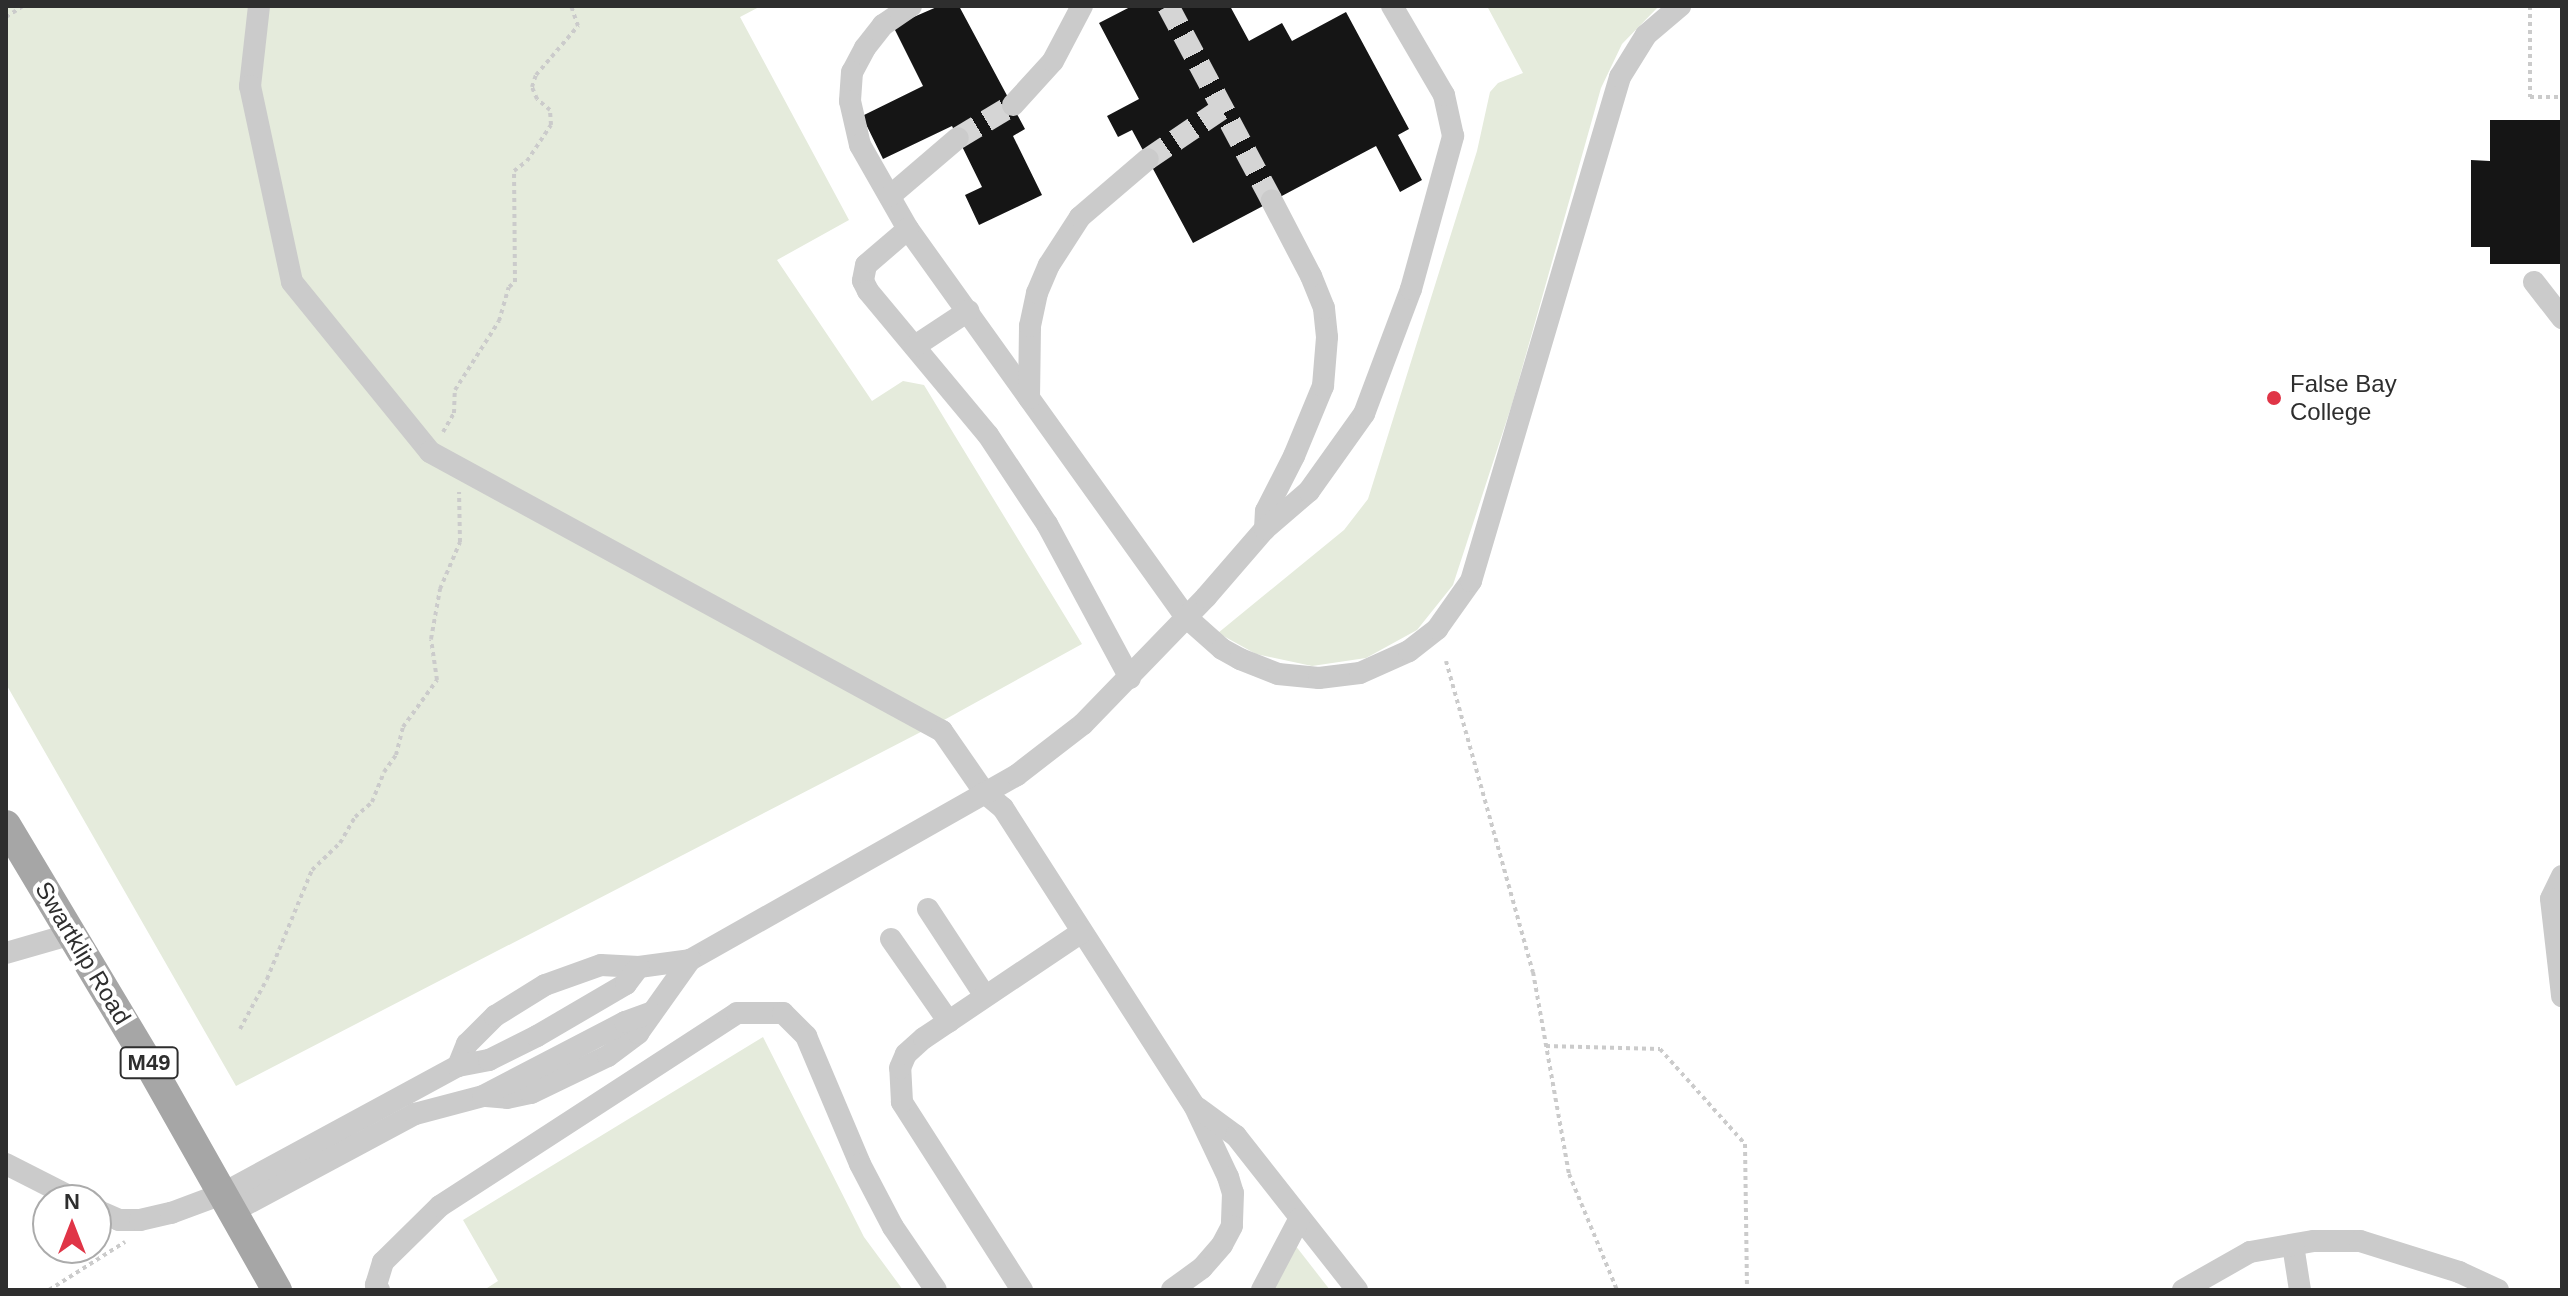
<!DOCTYPE html>
<style>
body{margin:0}
#map{position:relative;width:2568px;height:1296px;overflow:hidden;background:#fff;font-family:Helvetica,sans-serif}
div>[style]{position:absolute}
.green>*{inset:0;background:#e5ebdc}
.building>*{inset:0;background:#151515}
.minor-tunnel>*{height:22px;margin-top:-11px;transform-origin:0;background:repeating-linear-gradient(90deg,#d5d5d5 0 22px,transparent 0 33px)}
.path>*{height:4px;margin-top:-2px;transform-origin:0;background:repeating-linear-gradient(90deg,#cbcbcb 0 4px,transparent 0 8px)}
.minor>*{height:22px;margin:-11px;padding:0 11px;transform-origin:11px;border-radius:11px;background:#cbcbcb}
.major>*{height:30px;margin:-15px;padding:0 15px;transform-origin:15px;border-radius:15px;background:#a6a6a6}
.dots>*{width:22px;height:22px;translate:-50% -50%;box-sizing:border-box;border:4px solid #fff;border-radius:50%}
span{translate:-50% -50%;white-space:nowrap;text-align:center;line-height:1.15;-webkit-text-stroke:8px #fff;paint-order:stroke}
.shield-label span{padding:2px 6px;background:#fff;border:2px solid;border-radius:6px;-webkit-text-stroke-width:0}
.shield-label{font-size:22px;color:#2e2e2e;font-weight:700}
.poi-label{font-size:24px;color:#2e2e2e}
.left{translate:0 -50%;text-align:left}
.street-label{font-size:24px;color:#2e2e2e}
.frame{position:absolute;inset:0;border:8px solid #2e2e2e;pointer-events:none}
.north{position:absolute;left:32px;top:1184px;width:80px;height:80px;box-sizing:border-box;background:#fff;border:2px solid #ababab;border-radius:50%;rotate:0deg;font-size:22px;font-weight:700;line-height:32px;text-align:center;color:#2e2e2e}
.north::after{content:'';display:block;margin:auto;width:28px;height:36px;background:#e03547;clip-path:polygon(50% 0,100% 100%,50% 72%,0 100%)}
</style>
<div id="map">
<div class="green">
<i style="clip-path:polygon(6px 6px,761px 6px,740px 17px,849px 220px,777px 260px,872px 401px,903px 381px,924px 385px,1082px 644px,944px 720px,236px 1086px,6px 684px)"></i>
<i style="clip-path:polygon(1487px 6px,1659px 6px,1622px 44px,1601px 88px,1512px 404px,1453px 585px,1417px 630px,1366px 658px,1312px 666px,1256px 654px,1218px 633px,1344px 530px,1368px 499px,1477px 151px,1490px 92px,1498px 83px,1523px 73px)"></i>
<i style="clip-path:polygon(763px 1037px,864px 1237px,903px 1290px,484px 1290px,498px 1281px,463px 1220px)"></i>
<i style="clip-path:polygon(1295px 1245px,1330px 1290px,1271px 1290px)"></i>
</div>
<div class="building">
<i style="clip-path:polygon(939px 6px,959px 6px,1025px 129px,1013px 136px,1042px 195px,979px 225px,965px 195px,982px 187px,952px 126px,883px 159px,862px 116px,923px 86px,893px 26px)"></i>
<i style="clip-path:polygon(1132px 6px,1230px 6px,1249px 41px,1282px 23px,1292px 41px,1346px 12px,1409px 129px,1398px 135px,1422px 180px,1400px 192px,1376px 146px,1193px 243px,1132px 130px,1118px 137px,1107px 116px,1139px 99px,1099px 23px)"></i>
<i style="clip-path:polygon(2490px 120px,2562px 120px,2562px 264px,2490px 264px,2490px 247px,2471px 247px,2471px 160px,2490px 161px)"></i>
</div>
<div class="minor-tunnel">
<i style="left:1168px;top:6px;width:221px;rotate:61.9deg"></i>
<i style="left:958px;top:138px;width:64px;rotate:-31deg"></i>
<i style="left:1148px;top:159px;width:91px;rotate:-34.2deg"></i>
</div>
<div class="path">
<i style="left:2530px;top:6px;width:91px;rotate:90deg"></i>
<i style="left:2530px;top:97px;width:32px"></i>
<i style="left:6px;top:17px;width:20px;rotate:-33deg"></i>
<i style="left:443px;top:432px;width:22px;rotate:-60deg"></i>
<i style="left:454px;top:413px;width:23px;rotate:-88deg"></i>
<i style="left:455px;top:390px;width:82px;rotate:-57.5deg"></i>
<i style="left:499px;top:321px;width:35px;rotate:-74deg"></i>
<i style="left:509px;top:287px;width:8px;rotate:-40deg"></i>
<i style="left:515px;top:282px;width:111px;rotate:-90.5deg"></i>
<i style="left:514px;top:171px;width:16px;rotate:-38deg"></i>
<i style="left:527px;top:161px;width:43px;rotate:-56.3deg"></i>
<i style="left:551px;top:125px;width:15px;rotate:-94deg"></i>
<i style="left:550px;top:110px;width:17px;rotate:-140deg"></i>
<i style="left:537px;top:99px;width:13px;rotate:-113deg"></i>
<i style="left:532px;top:87px;width:13px;rotate:-72deg"></i>
<i style="left:536px;top:75px;width:65px;rotate:-49.4deg"></i>
<i style="left:578px;top:26px;width:21px;rotate:-109deg"></i>
<i style="left:1446px;top:661px;width:323px;rotate:74.4deg"></i>
<i style="left:1533px;top:972px;width:205px;rotate:79.9deg"></i>
<i style="left:1569px;top:1174px;width:126px;rotate:67.5deg"></i>
<i style="left:240px;top:1029px;width:57px;rotate:-61.6deg"></i>
<i style="left:267px;top:979px;width:118px;rotate:-67.6deg"></i>
<i style="left:312px;top:870px;width:39px;rotate:-44deg"></i>
<i style="left:340px;top:843px;width:30px;rotate:-60deg"></i>
<i style="left:355px;top:817px;width:23px;rotate:-41deg"></i>
<i style="left:372px;top:802px;width:32px;rotate:-68deg"></i>
<i style="left:384px;top:772px;width:21px;rotate:-55deg"></i>
<i style="left:396px;top:755px;width:29px;rotate:-76deg"></i>
<i style="left:403px;top:727px;width:58px;rotate:-54.1deg"></i>
<i style="left:437px;top:680px;width:41px;rotate:-98.3deg"></i>
<i style="left:431px;top:639px;width:51px;rotate:-79.8deg"></i>
<i style="left:440px;top:589px;width:51px;rotate:-66.9deg"></i>
<i style="left:460px;top:542px;width:50px;rotate:-91.1deg"></i>
<i style="left:1546px;top:1046px;width:114px;rotate:1.5deg"></i>
<i style="left:1660px;top:1049px;width:127px;rotate:48.2deg"></i>
<i style="left:1745px;top:1144px;width:146px;rotate:89.2deg"></i>
<i style="left:49px;top:1290px;width:90px;rotate:-32.3deg"></i>
</div>
<div class="minor">
<i style="left:259px;top:6px;width:81px;rotate:96.4deg"></i>
<i style="left:250px;top:86px;width:200px;rotate:77.9deg"></i>
<i style="left:292px;top:282px;width:219px;rotate:50.9deg"></i>
<i style="left:430px;top:452px;width:583px;rotate:28.59deg"></i>
<i style="left:942px;top:731px;width:75px;rotate:55.3deg"></i>
<i style="left:985px;top:793px;width:23px;rotate:40deg"></i>
<i style="left:1003px;top:808px;width:353px;rotate:57.3deg"></i>
<i style="left:1194px;top:1105px;width:80px;rotate:64.7deg"></i>
<i style="left:1228px;top:1177px;width:17px;rotate:73deg"></i>
<i style="left:1233px;top:1193px;width:33px;rotate:92deg"></i>
<i style="left:1232px;top:1226px;width:21px;rotate:118deg"></i>
<i style="left:1222px;top:1245px;width:30px;rotate:131deg"></i>
<i style="left:1202px;top:1268px;width:37px;rotate:144deg"></i>
<i style="left:911px;top:6px;width:34px;rotate:146deg"></i>
<i style="left:883px;top:25px;width:29px;rotate:128deg"></i>
<i style="left:865px;top:48px;width:27px;rotate:118deg"></i>
<i style="left:852px;top:72px;width:29px;rotate:94deg"></i>
<i style="left:850px;top:101px;width:45px;rotate:77.2deg"></i>
<i style="left:860px;top:145px;width:97px;rotate:60.3deg"></i>
<i style="left:908px;top:229px;width:477px;rotate:54.4deg"></i>
<i style="left:1186px;top:617px;width:48px;rotate:41.6deg"></i>
<i style="left:1222px;top:649px;width:21px;rotate:29deg"></i>
<i style="left:1240px;top:659px;width:41px;rotate:21.5deg"></i>
<i style="left:1278px;top:674px;width:41px;rotate:5.6deg"></i>
<i style="left:1319px;top:678px;width:41px;rotate:-7deg"></i>
<i style="left:1360px;top:673px;width:54px;rotate:-24.2deg"></i>
<i style="left:1409px;top:651px;width:36px;rotate:-38deg"></i>
<i style="left:1437px;top:629px;width:59px;rotate:-54.7deg"></i>
<i style="left:1471px;top:581px;width:526px;rotate:-73.53deg"></i>
<i style="left:1620px;top:77px;width:49px;rotate:-58.2deg"></i>
<i style="left:1646px;top:35px;width:45px;rotate:-40.5deg"></i>
<i style="left:1013px;top:105px;width:59px;rotate:-47.7deg"></i>
<i style="left:1053px;top:61px;width:62px;rotate:-62.2deg"></i>
<i style="left:890px;top:196px;width:89px;rotate:-40.5deg"></i>
<i style="left:908px;top:229px;width:55px;rotate:139.4deg"></i>
<i style="left:866px;top:265px;width:16px;rotate:101deg"></i>
<i style="left:863px;top:281px;width:11px;rotate:63deg"></i>
<i style="left:868px;top:291px;width:187px;rotate:50.2deg"></i>
<i style="left:988px;top:435px;width:107px;rotate:56.5deg"></i>
<i style="left:1047px;top:524px;width:175px;rotate:61.7deg"></i>
<i style="left:2534px;top:282px;width:46px;rotate:52.1deg"></i>
<i style="left:915px;top:346px;width:64px;rotate:-33.4deg"></i>
<i style="left:1029px;top:398px;width:72px;rotate:-89.2deg"></i>
<i style="left:1030px;top:326px;width:34px;rotate:-78deg"></i>
<i style="left:1037px;top:293px;width:30px;rotate:-67deg"></i>
<i style="left:1049px;top:265px;width:57px;rotate:-57.1deg"></i>
<i style="left:1080px;top:217px;width:89px;rotate:-40.5deg"></i>
<i style="left:1265px;top:529px;width:18px;rotate:-87deg"></i>
<i style="left:1266px;top:511px;width:62px;rotate:-63deg"></i>
<i style="left:1294px;top:456px;width:76px;rotate:-67.5deg"></i>
<i style="left:1323px;top:386px;width:49px;rotate:-85.3deg"></i>
<i style="left:1327px;top:337px;width:29px;rotate:-96deg"></i>
<i style="left:1324px;top:308px;width:35px;rotate:-112deg"></i>
<i style="left:1311px;top:276px;width:85px;rotate:-117.5deg"></i>
<i style="left:2562px;top:876px;width:25px;rotate:116deg"></i>
<i style="left:2551px;top:899px;width:98px;rotate:83.5deg"></i>
<i style="left:928px;top:909px;width:104px;rotate:56.8deg"></i>
<i style="left:891px;top:939px;width:101px;rotate:55.1deg"></i>
<i style="left:6px;top:953px;width:69px;rotate:-16.1deg"></i>
<i style="left:458px;top:1066px;width:24px;rotate:-68deg"></i>
<i style="left:467px;top:1044px;width:40px;rotate:-45deg"></i>
<i style="left:495px;top:1016px;width:59px;rotate:-31.8deg"></i>
<i style="left:545px;top:985px;width:59px;rotate:-19.7deg"></i>
<i style="left:601px;top:965px;width:38px;rotate:3deg"></i>
<i style="left:639px;top:967px;width:51px;rotate:-7.8deg"></i>
<i style="left:690px;top:960px;width:376px;rotate:-29.5deg"></i>
<i style="left:1017px;top:775px;width:83px;rotate:-37.7deg"></i>
<i style="left:1083px;top:724px;width:177px;rotate:-45.9deg"></i>
<i style="left:1206px;top:597px;width:90px;rotate:-49.1deg"></i>
<i style="left:1265px;top:529px;width:58px;rotate:-40.8deg"></i>
<i style="left:1309px;top:491px;width:95px;rotate:-54.5deg"></i>
<i style="left:1364px;top:414px;width:134px;rotate:-69.4deg"></i>
<i style="left:1411px;top:289px;width:159px;rotate:-74.6deg"></i>
<i style="left:1453px;top:136px;width:42px;rotate:-102.4deg"></i>
<i style="left:1444px;top:95px;width:103px;rotate:-120.3deg"></i>
<i style="left:486px;top:1096px;width:21px;rotate:5deg"></i>
<i style="left:507px;top:1098px;width:25px;rotate:-12deg"></i>
<i style="left:531px;top:1093px;width:85px;rotate:-25.7deg"></i>
<i style="left:608px;top:1056px;width:38px;rotate:-37deg"></i>
<i style="left:638px;top:1033px;width:90px;rotate:-54.5deg"></i>
<i style="left:1198px;top:1108px;width:47px;rotate:36.4deg"></i>
<i style="left:1236px;top:1136px;width:196px;rotate:51.8deg"></i>
<i style="left:6px;top:1164px;width:80px;rotate:26.9deg"></i>
<i style="left:96px;top:1210px;width:25px;rotate:23deg"></i>
<i style="left:119px;top:1220px;width:21px"></i>
<i style="left:140px;top:1220px;width:32px;rotate:-13deg"></i>
<i style="left:171px;top:1213px;width:54px;rotate:-20.4deg"></i>
<i style="left:222px;top:1194px;width:268px;rotate:-28.5deg"></i>
<i style="left:458px;top:1066px;width:32px;rotate:-11deg"></i>
<i style="left:489px;top:1060px;width:54px;rotate:-26.6deg"></i>
<i style="left:537px;top:1036px;width:103px;rotate:-30.3deg"></i>
<i style="left:626px;top:984px;width:21px;rotate:-53deg"></i>
<i style="left:232px;top:1212px;width:208px;rotate:-28.2deg"></i>
<i style="left:415px;top:1114px;width:70px;rotate:-14.8deg"></i>
<i style="left:483px;top:1096px;width:160px;rotate:-27.5deg"></i>
<i style="left:625px;top:1022px;width:27px;rotate:-20deg"></i>
<i style="left:2293px;top:1245px;width:46px;rotate:81.2deg"></i>
<i style="left:379px;top:1290px;width:6px;rotate:-121deg"></i>
<i style="left:376px;top:1285px;width:24px;rotate:-73deg"></i>
<i style="left:383px;top:1262px;width:80px;rotate:-44.5deg"></i>
<i style="left:440px;top:1206px;width:354px;rotate:-33deg"></i>
<i style="left:737px;top:1013px;width:46px"></i>
<i style="left:783px;top:1013px;width:33px;rotate:45deg"></i>
<i style="left:806px;top:1036px;width:139px;rotate:67.1deg"></i>
<i style="left:860px;top:1164px;width:71px;rotate:62.4deg"></i>
<i style="left:893px;top:1227px;width:76px;rotate:55.7deg"></i>
<i style="left:1022px;top:1290px;width:223px;rotate:-122.6deg"></i>
<i style="left:902px;top:1102px;width:34px;rotate:-93deg"></i>
<i style="left:900px;top:1068px;width:15px;rotate:-67deg"></i>
<i style="left:906px;top:1054px;width:24px;rotate:-42deg"></i>
<i style="left:924px;top:1038px;width:190px;rotate:-33.9deg"></i>
<i style="left:1262px;top:1290px;width:81px;rotate:-62.2deg"></i>
<i style="left:2183px;top:1290px;width:77px;rotate:-29.6deg"></i>
<i style="left:2250px;top:1252px;width:65px;rotate:-9.8deg"></i>
<i style="left:2314px;top:1241px;width:46px"></i>
<i style="left:2360px;top:1241px;width:104px;rotate:17.4deg"></i>
<i style="left:2459px;top:1272px;width:43px;rotate:24.8deg"></i>
</div>
<div class="major">
<i style="left:6px;top:825px;width:279px;rotate:59.1deg"></i>
<i style="left:149px;top:1064px;width:260px;rotate:60.5deg"></i>
</div>
<div class="dots">
<i style="left:2274px;top:398px;background:#e03547"></i>
</div>
<div class="shield-label">
<span style="left:149px;top:1063px">M49</span>
</div>
<div class="poi-label">
<span class="left" style="left:2290px;top:398px">False Bay<br>College</span>
</div>
<div class="street-label">
<span style="left:83px;top:953px;rotate:59deg">Swartklip Road</span>
</div>
<div class="frame"></div>
<div class="north">N</div>
</div>
